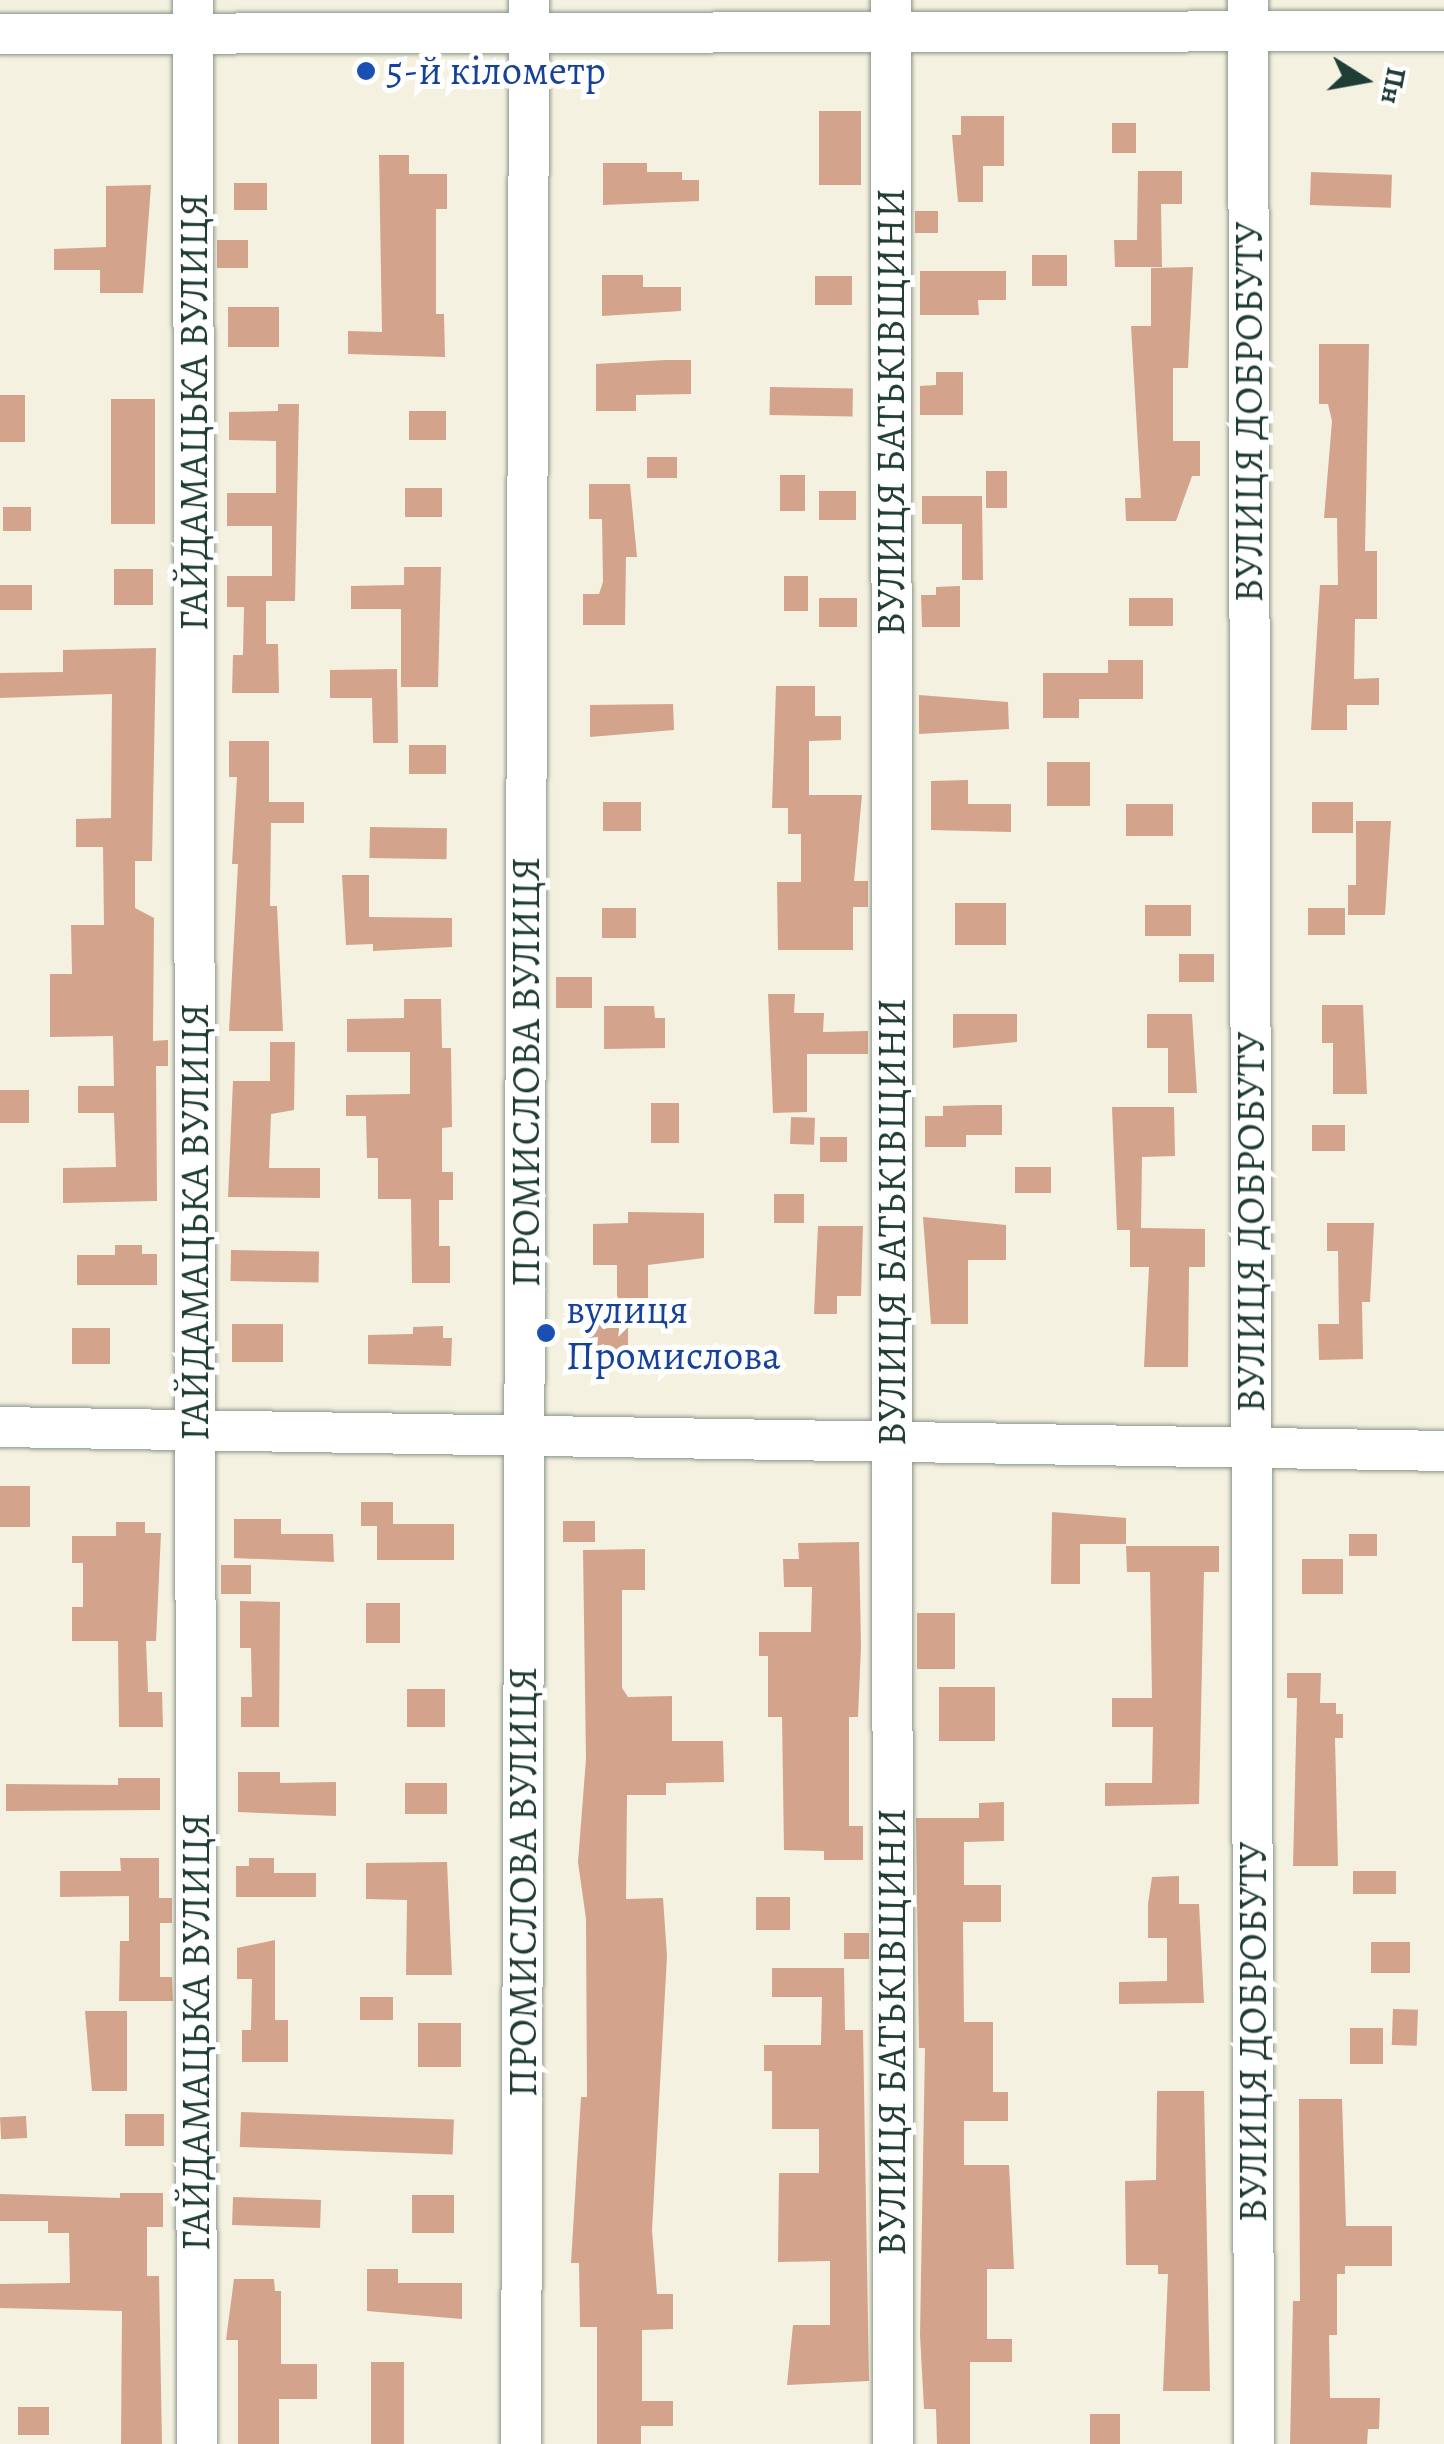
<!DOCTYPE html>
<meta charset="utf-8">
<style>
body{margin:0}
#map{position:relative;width:1444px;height:2444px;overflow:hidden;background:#f5f1e0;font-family:Alegreya,serif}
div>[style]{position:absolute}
.building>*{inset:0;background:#d3a38b;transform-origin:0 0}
.roads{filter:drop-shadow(0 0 2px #8a978a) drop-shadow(0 0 2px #8a978a)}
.minor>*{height:40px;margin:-20px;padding:0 20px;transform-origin:20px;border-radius:20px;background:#fff}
.dots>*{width:28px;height:28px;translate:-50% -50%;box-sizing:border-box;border:5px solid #fff;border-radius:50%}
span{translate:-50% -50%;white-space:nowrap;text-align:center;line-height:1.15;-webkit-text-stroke:10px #fff;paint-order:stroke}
.transit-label{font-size:40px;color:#164399}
.left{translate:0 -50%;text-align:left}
.street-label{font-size:40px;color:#1f3d34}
.north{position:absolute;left:1314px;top:30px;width:100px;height:100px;-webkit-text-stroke:8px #fff;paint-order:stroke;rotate:101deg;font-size:28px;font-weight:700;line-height:40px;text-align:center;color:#1f3d34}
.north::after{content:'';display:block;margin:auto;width:35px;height:45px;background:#1f3d34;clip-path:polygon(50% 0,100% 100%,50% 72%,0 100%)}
</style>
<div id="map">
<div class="building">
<i style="left:819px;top:111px;width:42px;height:74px"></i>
<i style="clip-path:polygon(961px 116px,1004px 116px,1004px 166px,983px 166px,983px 202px,958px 202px,952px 135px,961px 135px)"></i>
<i style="left:1112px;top:123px;width:24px;height:30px"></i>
<i style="clip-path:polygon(379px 155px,409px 155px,409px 174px,447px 174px,447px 209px,436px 209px,436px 314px,444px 314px,445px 357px,348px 354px,348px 331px,382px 332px)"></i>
<i style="clip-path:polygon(603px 163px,647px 163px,647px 172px,682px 172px,682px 180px,699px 180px,699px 201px,603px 205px)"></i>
<i style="clip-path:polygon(1138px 171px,1182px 171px,1182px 204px,1161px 204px,1162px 267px,1115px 267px,1114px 240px,1137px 240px)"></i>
<i style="left:1311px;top:172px;width:81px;height:33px;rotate:2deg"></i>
<i style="left:234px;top:183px;width:33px;height:27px"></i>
<i style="clip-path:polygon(151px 185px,143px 293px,100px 293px,100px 270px,54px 270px,54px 249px,106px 247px,106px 186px)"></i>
<i style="left:915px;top:211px;width:23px;height:22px"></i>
<i style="left:217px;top:240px;width:31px;height:28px"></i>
<i style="left:1032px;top:255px;width:35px;height:31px"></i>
<i style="clip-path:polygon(1193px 267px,1188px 368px,1173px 368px,1173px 441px,1200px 441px,1200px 476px,1192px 476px,1176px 521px,1126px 521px,1125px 498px,1141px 498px,1131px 326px,1151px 326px,1151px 268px)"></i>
<i style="clip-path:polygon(920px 271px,1006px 271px,1006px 300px,978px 300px,979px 315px,920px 315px)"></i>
<i style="clip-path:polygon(602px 275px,643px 275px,643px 287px,681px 287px,681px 311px,602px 316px)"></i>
<i style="left:815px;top:276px;width:37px;height:29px"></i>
<i style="left:228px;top:307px;width:51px;height:40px"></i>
<i style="clip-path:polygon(1319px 344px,1369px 344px,1365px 551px,1377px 551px,1377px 619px,1355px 619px,1354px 679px,1379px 678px,1379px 705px,1347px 705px,1347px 730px,1311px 730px,1320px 585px,1338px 585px,1337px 518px,1324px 518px,1332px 421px,1328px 404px,1319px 404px)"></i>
<i style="clip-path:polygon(665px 360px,691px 360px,691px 394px,636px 395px,636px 411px,596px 411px,596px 364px)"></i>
<i style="clip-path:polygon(936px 372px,963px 372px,963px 415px,920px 415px,920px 386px,936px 385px)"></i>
<i style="left:770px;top:387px;width:83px;height:28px;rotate:1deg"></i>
<i style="left:0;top:395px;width:25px;height:47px"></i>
<i style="left:111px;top:399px;width:44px;height:125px"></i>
<i style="clip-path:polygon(278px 404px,299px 404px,295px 601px,266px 601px,266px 644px,278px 644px,279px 693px,232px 693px,233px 655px,243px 655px,244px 607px,227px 607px,227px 576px,272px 576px,272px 526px,227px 526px,227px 493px,276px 493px,276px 441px,229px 440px,229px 412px,278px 411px)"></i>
<i style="left:409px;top:411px;width:37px;height:29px"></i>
<i style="left:647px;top:457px;width:30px;height:21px"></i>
<i style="left:986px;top:471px;width:21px;height:37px"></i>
<i style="left:780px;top:475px;width:25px;height:36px"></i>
<i style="clip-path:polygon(589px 484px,630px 484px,637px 557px,626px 557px,625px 625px,583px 625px,583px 594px,599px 594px,603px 582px,602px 519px,589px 519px)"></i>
<i style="left:405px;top:488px;width:37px;height:29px"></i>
<i style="left:819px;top:491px;width:37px;height:29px"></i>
<i style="clip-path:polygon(922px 496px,982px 496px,983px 580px,962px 580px,962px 524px,922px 524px)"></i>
<i style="left:3px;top:507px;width:28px;height:24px"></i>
<i style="clip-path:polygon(404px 567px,441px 567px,438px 687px,401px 687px,401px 609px,351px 609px,351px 586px,404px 585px)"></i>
<i style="left:114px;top:569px;width:39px;height:36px"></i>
<i style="left:784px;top:576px;width:24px;height:35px"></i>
<i style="left:0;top:585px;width:32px;height:25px"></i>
<i style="clip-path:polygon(960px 586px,960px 627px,922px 627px,921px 595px,936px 595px,936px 587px)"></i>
<i style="left:819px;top:598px;width:38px;height:29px"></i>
<i style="left:1129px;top:598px;width:44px;height:28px"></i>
<i style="clip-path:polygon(156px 648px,152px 861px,135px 861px,135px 908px,154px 918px,153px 1041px,168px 1040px,168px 1066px,156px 1066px,157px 1201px,63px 1203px,63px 1168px,116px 1167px,114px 1113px,78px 1113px,78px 1086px,114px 1086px,113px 1036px,50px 1037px,50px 974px,72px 974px,71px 925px,104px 925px,103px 847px,76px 847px,76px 819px,111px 818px,112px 694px,0 698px,0 673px,63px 672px,63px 650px)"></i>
<i style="clip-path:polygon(1108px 660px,1143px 660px,1143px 699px,1079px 699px,1079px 718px,1043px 718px,1043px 673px,1108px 673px)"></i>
<i style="clip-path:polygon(397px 669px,398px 743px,373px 743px,372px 698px,330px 698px,330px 670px)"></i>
<i style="clip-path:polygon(776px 686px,815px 686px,815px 716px,841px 716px,841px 740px,809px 741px,809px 795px,862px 795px,854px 881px,868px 881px,868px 907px,853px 907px,853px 950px,778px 950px,777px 882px,801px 882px,801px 834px,788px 834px,788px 808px,772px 808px)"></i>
<i style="clip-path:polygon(919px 695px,1008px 702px,1009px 729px,919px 734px)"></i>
<i style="clip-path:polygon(673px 704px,674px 730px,590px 737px,590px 705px)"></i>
<i style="clip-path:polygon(229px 741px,269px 741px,269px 802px,304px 802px,304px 823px,271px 823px,270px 906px,277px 906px,283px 1031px,229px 1031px,238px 864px,232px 864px,237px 777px,229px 777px)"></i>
<i style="left:446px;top:745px;width:29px;height:37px;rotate:90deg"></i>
<i style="left:1047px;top:762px;width:43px;height:44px"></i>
<i style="clip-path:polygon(968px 780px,968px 804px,1011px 804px,1011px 832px,931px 830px,931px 781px)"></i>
<i style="left:603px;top:802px;width:38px;height:29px"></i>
<i style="left:1312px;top:802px;width:41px;height:31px"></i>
<i style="left:1126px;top:804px;width:47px;height:32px"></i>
<i style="clip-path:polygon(1356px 821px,1391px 821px,1385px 915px,1348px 915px,1348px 885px,1356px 885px)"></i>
<i style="left:370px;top:827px;width:77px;height:31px;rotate:1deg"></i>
<i style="clip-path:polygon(342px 875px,369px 875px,369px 917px,452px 918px,452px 947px,373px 951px,373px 944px,346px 945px)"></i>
<i style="left:955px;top:903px;width:51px;height:42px"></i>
<i style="left:1191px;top:905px;width:31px;height:46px;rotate:90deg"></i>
<i style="left:602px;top:908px;width:34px;height:30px"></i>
<i style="left:1308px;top:908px;width:37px;height:27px"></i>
<i style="left:1179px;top:954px;width:35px;height:28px"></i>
<i style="left:556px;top:977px;width:36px;height:31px"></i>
<i style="clip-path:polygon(768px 994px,795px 994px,794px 1013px,824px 1013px,823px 1032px,868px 1031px,868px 1054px,807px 1054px,807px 1112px,773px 1113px)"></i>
<i style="clip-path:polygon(404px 999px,441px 999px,442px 1048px,451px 1048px,452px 1127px,442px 1128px,442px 1172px,453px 1172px,453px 1200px,439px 1200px,439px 1246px,450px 1246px,450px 1283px,412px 1283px,411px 1199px,378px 1199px,378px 1158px,367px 1158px,366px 1116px,346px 1116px,346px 1095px,410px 1094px,410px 1052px,347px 1052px,347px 1019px,404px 1018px)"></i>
<i style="clip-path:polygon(1322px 1005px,1363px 1005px,1367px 1094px,1333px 1094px,1333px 1043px,1322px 1043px)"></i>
<i style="clip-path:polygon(604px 1006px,654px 1006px,655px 1018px,665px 1018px,665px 1048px,604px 1049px)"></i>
<i style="clip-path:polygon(953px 1014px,1017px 1014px,1017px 1042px,953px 1048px)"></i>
<i style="clip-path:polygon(1147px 1014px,1192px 1014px,1197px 1093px,1168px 1093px,1168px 1048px,1147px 1048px)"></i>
<i style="clip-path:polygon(270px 1042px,295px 1042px,294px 1110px,271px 1114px,269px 1168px,320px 1168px,320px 1198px,228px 1197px,233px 1081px,270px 1081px)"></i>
<i style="left:0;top:1090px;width:29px;height:33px"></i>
<i style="left:651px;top:1103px;width:28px;height:40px"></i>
<i style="clip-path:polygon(978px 1105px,1002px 1105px,1002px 1135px,966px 1135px,966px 1147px,925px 1147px,925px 1116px,943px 1116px,943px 1106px)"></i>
<i style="clip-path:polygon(1112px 1107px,1174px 1107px,1175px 1156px,1142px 1157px,1141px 1228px,1205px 1229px,1205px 1267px,1189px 1267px,1188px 1367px,1144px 1367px,1149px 1267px,1130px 1267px,1130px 1230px,1117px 1230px)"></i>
<i style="left:791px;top:1117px;width:24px;height:27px;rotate:2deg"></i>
<i style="left:1345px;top:1125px;width:26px;height:33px;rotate:90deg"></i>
<i style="left:820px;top:1137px;width:27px;height:25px"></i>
<i style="left:1015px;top:1167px;width:36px;height:26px"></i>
<i style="left:774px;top:1194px;width:30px;height:29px"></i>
<i style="clip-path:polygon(628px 1212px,704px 1213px,704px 1258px,648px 1265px,648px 1298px,617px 1298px,617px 1265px,593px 1265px,593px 1224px,628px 1223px)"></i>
<i style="clip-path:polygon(923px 1217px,1006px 1225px,1006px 1260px,968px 1260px,968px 1324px,931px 1324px)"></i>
<i style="clip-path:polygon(1327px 1223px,1374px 1223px,1370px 1302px,1362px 1302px,1363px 1359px,1319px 1360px,1318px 1324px,1339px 1324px,1338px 1251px,1327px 1251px)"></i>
<i style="clip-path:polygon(818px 1226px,863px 1226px,861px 1296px,837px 1296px,837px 1314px,814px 1314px)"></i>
<i style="clip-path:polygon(115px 1245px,142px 1245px,142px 1254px,157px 1254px,157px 1285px,77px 1285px,77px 1255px,115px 1255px)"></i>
<i style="left:231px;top:1250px;width:88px;height:31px;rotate:1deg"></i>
<i style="left:588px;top:1322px;width:40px;height:33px"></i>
<i style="left:232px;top:1324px;width:51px;height:38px"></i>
<i style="clip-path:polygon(443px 1326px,443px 1338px,452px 1338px,451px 1366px,368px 1364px,368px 1335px,413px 1334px,413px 1327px)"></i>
<i style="left:72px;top:1328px;width:38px;height:36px"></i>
<i style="left:0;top:1486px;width:30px;height:41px"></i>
<i style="clip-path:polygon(361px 1502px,393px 1502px,393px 1524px,454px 1524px,454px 1560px,377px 1560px,377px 1526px,361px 1526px)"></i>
<i style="clip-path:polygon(1052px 1512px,1126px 1518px,1126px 1544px,1080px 1544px,1080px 1584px,1051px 1584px)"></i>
<i style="clip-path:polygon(234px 1519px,281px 1519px,281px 1534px,333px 1534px,334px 1562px,234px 1558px)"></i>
<i style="left:563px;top:1521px;width:32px;height:21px"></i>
<i style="clip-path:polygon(116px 1522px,145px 1522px,145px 1533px,161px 1533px,156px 1641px,146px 1641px,148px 1692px,162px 1692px,163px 1727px,119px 1727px,118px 1641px,72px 1641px,72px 1607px,83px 1607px,83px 1563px,72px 1563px,72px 1536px,116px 1536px)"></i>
<i style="left:1349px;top:1534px;width:28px;height:22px"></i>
<i style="clip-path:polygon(859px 1542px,861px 1647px,858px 1717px,849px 1717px,849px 1826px,863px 1826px,863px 1860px,824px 1860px,824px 1851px,784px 1850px,782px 1717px,768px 1717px,768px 1656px,759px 1656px,759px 1632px,811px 1632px,812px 1587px,784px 1587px,783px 1559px,799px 1559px,798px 1543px)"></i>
<i style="clip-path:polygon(1126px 1546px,1219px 1546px,1219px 1572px,1204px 1572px,1199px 1804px,1105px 1806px,1105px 1783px,1152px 1783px,1153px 1727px,1112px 1727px,1112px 1698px,1152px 1698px,1150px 1572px,1127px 1572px)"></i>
<i style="clip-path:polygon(645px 1549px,645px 1590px,622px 1590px,622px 1688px,628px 1697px,672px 1696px,672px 1741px,723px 1741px,724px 1782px,666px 1783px,666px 1795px,627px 1795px,626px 1899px,663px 1898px,667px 1956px,652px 2230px,657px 2294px,673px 2294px,673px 2329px,642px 2330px,642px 2401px,673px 2401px,673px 2426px,641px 2426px,641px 2444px,597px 2444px,597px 2327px,580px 2327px,579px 2263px,571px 2263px,581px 2097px,587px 2097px,586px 1919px,578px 1862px,586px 1759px,583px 1550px)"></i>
<i style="left:1302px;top:1559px;width:41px;height:35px"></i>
<i style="left:221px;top:1565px;width:30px;height:29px"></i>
<i style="clip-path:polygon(240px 1601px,280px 1602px,279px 1727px,241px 1727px,241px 1697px,252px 1697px,251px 1648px,240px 1648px)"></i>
<i style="left:400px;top:1603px;width:40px;height:34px;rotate:90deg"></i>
<i style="left:917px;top:1613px;width:38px;height:56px"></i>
<i style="clip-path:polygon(1287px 1673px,1321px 1673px,1320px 1703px,1336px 1703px,1336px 1714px,1343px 1714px,1343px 1738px,1335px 1738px,1338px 1866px,1293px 1866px,1297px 1698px,1287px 1698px)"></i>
<i style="left:939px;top:1687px;width:56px;height:54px"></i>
<i style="left:407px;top:1689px;width:38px;height:38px"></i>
<i style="clip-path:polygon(238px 1772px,280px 1772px,280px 1783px,336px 1782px,336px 1816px,238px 1812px)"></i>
<i style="clip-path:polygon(118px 1778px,160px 1778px,160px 1810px,6px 1811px,6px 1784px,118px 1785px)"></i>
<i style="left:405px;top:1783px;width:42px;height:31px"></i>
<i style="clip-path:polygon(1004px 1802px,1004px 1841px,964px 1842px,964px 1885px,1001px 1885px,1001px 1922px,963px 1922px,964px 2022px,993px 2022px,993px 2092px,1008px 2092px,1008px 2121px,964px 2121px,964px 2165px,1009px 2165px,1014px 2269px,987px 2269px,987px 2339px,1012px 2339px,1012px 2362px,970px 2362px,970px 2444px,937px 2444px,936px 2409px,924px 2409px,920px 2335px,925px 2048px,919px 2048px,916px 1818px,979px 1818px,979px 1803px)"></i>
<i style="clip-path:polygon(120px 1858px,159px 1858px,159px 1898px,172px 1898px,172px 1923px,160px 1923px,160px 1977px,172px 1977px,173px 2001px,119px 2001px,120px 1941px,129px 1941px,129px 1896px,60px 1897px,60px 1871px,121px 1871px)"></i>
<i style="clip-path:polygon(249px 1858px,274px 1858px,274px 1873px,316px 1873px,316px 1897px,236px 1897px,236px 1866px,249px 1866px)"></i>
<i style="clip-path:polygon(447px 1862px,452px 1975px,406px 1975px,407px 1900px,366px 1899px,366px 1863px)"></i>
<i style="left:1353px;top:1871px;width:43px;height:23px"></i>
<i style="clip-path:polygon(1179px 1876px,1179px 1904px,1199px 1904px,1204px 2003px,1119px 2004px,1119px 1982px,1167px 1981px,1167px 1938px,1148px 1938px,1148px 1904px,1152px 1877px)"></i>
<i style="left:756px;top:1897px;width:34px;height:33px"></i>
<i style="left:844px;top:1933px;width:25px;height:26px"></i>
<i style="clip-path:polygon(275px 1940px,275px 2020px,288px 2020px,288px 2062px,242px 2062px,242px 2030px,251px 2030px,252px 1979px,237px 1979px,237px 1948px)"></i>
<i style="left:1371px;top:1942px;width:39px;height:31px"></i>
<i style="clip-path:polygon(772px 1968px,844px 1968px,845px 2030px,863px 2030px,869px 2381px,787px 2385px,793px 2325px,830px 2325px,830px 2261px,778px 2262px,779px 2173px,819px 2173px,819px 2129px,772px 2129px,772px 2071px,764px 2071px,764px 2045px,821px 2045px,822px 1997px,772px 1997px)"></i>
<i style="left:360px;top:1997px;width:33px;height:23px"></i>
<i style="left:1393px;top:2009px;width:25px;height:36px;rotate:2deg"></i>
<i style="clip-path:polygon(85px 2011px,127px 2011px,127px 2091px,92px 2091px)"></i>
<i style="left:461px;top:2023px;width:44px;height:43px;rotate:90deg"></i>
<i style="left:1350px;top:2028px;width:33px;height:36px"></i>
<i style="clip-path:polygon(1157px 2091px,1204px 2091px,1210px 2391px,1163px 2391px,1168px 2274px,1158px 2274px,1158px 2265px,1126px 2265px,1125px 2181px,1156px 2180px)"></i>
<i style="clip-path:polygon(1299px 2099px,1342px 2099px,1346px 2226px,1392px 2226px,1392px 2266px,1345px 2266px,1345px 2274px,1337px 2274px,1337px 2335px,1329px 2335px,1330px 2398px,1380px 2398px,1379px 2429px,1368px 2429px,1367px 2444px,1290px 2444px,1293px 2301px,1300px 2301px)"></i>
<i style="left:241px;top:2112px;width:213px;height:35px;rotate:2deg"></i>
<i style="left:164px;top:2114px;width:32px;height:39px;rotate:90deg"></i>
<i style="left:26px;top:2116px;width:22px;height:26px;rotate:87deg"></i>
<i style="clip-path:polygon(120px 2193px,163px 2193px,163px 2227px,147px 2227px,147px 2276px,159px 2276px,162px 2444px,121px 2444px,122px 2311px,0 2308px,0 2284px,70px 2283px,69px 2233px,48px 2233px,48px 2221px,0 2221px,0 2194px,120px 2198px)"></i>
<i style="left:454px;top:2195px;width:38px;height:42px;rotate:90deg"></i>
<i style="left:321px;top:2200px;width:28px;height:88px;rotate:92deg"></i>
<i style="clip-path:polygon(367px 2269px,398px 2269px,398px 2283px,462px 2283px,462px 2319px,367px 2311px)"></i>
<i style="clip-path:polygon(234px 2279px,274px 2279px,275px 2291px,281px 2291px,281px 2364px,317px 2364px,317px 2399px,279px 2399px,279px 2444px,238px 2444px,238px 2340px,226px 2340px)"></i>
<i style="left:371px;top:2362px;width:33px;height:82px"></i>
<i style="left:18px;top:2407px;width:31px;height:28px"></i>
<i style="left:1120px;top:2414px;width:30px;height:30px;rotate:90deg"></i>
</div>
<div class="roads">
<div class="minor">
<i style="left:193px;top:0;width:2444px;rotate:89.91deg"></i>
<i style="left:891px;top:0;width:2444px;rotate:89.95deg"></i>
<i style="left:1248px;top:0;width:2444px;rotate:89.86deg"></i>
<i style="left:0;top:34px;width:1444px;rotate:-0.12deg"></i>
<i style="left:0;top:1427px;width:1444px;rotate:0.95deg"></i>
<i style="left:521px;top:2444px;width:2444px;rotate:-89.81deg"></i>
</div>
</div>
<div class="dots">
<i style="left:366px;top:71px;background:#1a4fb4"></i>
<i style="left:546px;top:1333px;background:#1a4fb4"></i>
</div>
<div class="transit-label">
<span class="left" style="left:386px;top:71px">5-й кілометр</span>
<span class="left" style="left:566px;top:1333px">вулиця<br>Промислова</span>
</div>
<div class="street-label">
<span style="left:194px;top:412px;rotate:-90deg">ГАЙДАМАЦЬКА ВУЛИЦЯ</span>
<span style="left:891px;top:412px;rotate:-90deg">ВУЛИЦЯ БАТЬКІВЩИНИ</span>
<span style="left:1249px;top:412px;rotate:-90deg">ВУЛИЦЯ ДОБРОБУТУ</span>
<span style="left:526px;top:1072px;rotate:-90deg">ПРОМИСЛОВА ВУЛИЦЯ</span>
<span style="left:195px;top:1222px;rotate:-90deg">ГАЙДАМАЦЬКА ВУЛИЦЯ</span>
<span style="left:892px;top:1222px;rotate:-90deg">ВУЛИЦЯ БАТЬКІВЩИНИ</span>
<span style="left:1251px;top:1222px;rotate:-90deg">ВУЛИЦЯ ДОБРОБУТУ</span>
<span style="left:523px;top:1882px;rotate:-90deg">ПРОМИСЛОВА ВУЛИЦЯ</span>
<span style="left:196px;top:2032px;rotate:-90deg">ГАЙДАМАЦЬКА ВУЛИЦЯ</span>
<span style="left:892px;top:2032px;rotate:-90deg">ВУЛИЦЯ БАТЬКІВЩИНИ</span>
<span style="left:1253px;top:2032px;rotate:-90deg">ВУЛИЦЯ ДОБРОБУТУ</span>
</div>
<div class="north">Пн</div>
</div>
